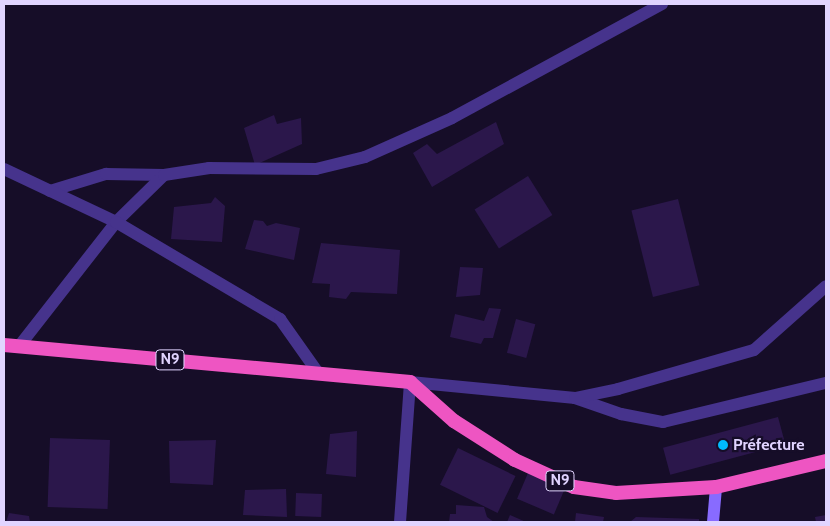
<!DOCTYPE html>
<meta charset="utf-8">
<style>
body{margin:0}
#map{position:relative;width:830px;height:526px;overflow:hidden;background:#160d28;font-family:Cabin,sans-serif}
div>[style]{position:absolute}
.building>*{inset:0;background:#2b174b;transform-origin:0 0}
.minor>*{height:12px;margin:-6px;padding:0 6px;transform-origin:6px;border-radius:6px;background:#46338c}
.tertiary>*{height:12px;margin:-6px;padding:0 6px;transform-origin:6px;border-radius:6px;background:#46338c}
.secondary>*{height:12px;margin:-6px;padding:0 6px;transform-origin:6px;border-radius:6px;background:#886bff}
.trunk>*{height:14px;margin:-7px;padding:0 7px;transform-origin:7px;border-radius:7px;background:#ee55c2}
.dots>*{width:14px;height:14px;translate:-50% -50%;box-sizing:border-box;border:2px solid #160d28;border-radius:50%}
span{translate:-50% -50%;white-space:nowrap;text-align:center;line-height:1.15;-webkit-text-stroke:4.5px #160d28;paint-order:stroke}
.shield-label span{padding:1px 4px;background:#160d28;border:1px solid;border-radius:4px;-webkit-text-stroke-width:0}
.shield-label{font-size:15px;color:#e1d4ff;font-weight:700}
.poi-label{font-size:16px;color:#e1d4ff;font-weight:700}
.left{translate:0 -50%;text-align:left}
.frame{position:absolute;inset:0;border:5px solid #e1d4ff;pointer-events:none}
</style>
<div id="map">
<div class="building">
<i style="clip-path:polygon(274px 115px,277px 124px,301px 118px,302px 144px,255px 165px,244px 128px)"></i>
<i style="clip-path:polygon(496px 122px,504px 144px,432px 187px,413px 153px,427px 144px,437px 154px)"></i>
<i style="left:528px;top:176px;width:46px;height:63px;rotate:58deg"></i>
<i style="clip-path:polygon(215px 197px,225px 206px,222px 242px,171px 239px,174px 207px,211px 203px)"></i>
<i style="left:678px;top:199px;width:89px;height:48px;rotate:76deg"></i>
<i style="clip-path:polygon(254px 220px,263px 221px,267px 226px,276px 223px,300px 228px,294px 260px,245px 249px)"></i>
<i style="clip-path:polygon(321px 243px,400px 250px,397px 294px,351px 292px,346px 299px,329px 297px,330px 284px,312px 283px)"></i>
<i style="clip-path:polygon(460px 267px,483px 268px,480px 295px,456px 297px)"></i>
<i style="clip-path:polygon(489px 308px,501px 309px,493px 338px,484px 338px,481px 344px,450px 337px,455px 314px,484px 321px)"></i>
<i style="left:516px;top:319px;width:20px;height:35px;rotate:15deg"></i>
<i style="left:778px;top:417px;width:28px;height:119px;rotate:75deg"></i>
<i style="clip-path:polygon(357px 431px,356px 477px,326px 474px,330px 434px)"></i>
<i style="left:50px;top:438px;width:60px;height:69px;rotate:2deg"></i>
<i style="clip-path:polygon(216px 440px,213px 485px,170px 483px,169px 441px)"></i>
<i style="left:458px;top:448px;width:64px;height:41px;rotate:26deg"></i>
<i style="left:528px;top:473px;width:40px;height:28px;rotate:23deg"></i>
<i style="clip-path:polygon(286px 489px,287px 517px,243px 515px,245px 490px)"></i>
<i style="left:296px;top:493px;width:26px;height:23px;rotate:2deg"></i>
<i style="clip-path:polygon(456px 505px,484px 507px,487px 517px,494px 522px,449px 522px,450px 514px,456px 514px)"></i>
<i style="clip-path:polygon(9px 513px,29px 516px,30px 522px,6px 522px)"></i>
<i style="clip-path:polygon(576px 513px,604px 517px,603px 522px,575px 522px)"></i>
<i style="clip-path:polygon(510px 515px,526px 522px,507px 522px)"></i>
<i style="clip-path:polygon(826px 515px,826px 522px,816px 522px,815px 517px)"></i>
<i style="clip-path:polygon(636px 517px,699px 519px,699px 522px,630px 522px)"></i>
</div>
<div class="minor">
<i style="left:50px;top:191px;width:59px;rotate:-16.9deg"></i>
<i style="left:106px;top:174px;width:58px;rotate:1deg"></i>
<i style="left:20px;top:345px;width:156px;rotate:-52deg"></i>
<i style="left:116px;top:222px;width:67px;rotate:-44.4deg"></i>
<i style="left:164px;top:175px;width:46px;rotate:-8.8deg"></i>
<i style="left:209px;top:168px;width:107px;rotate:0.5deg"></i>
<i style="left:316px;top:169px;width:50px;rotate:-13.8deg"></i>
<i style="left:365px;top:157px;width:95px;rotate:-24.1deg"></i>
<i style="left:452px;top:118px;width:239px;rotate:-28.5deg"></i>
<i style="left:575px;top:398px;width:49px;rotate:19.2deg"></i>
<i style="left:621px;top:414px;width:43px;rotate:10.8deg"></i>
<i style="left:663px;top:422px;width:168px;rotate:-13.5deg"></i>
<i style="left:400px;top:522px;width:140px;rotate:-85.9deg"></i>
</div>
<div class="tertiary">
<i style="left:4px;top:169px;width:124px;rotate:25.3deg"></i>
<i style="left:116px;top:222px;width:191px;rotate:30.6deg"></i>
<i style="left:280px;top:319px;width:67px;rotate:54.7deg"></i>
<i style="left:410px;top:382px;width:166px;rotate:5.5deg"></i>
<i style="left:575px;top:398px;width:44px;rotate:-11.8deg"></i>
<i style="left:618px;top:389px;width:141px;rotate:-16deg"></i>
<i style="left:754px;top:350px;width:96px;rotate:-41.6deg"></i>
</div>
<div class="secondary">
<i style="left:713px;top:522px;width:35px;rotate:-85deg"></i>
</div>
<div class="trunk">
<i style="left:4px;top:345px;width:408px;rotate:5.2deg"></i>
<i style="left:410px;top:382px;width:59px;rotate:41.6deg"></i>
<i style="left:454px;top:421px;width:72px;rotate:32.6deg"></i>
<i style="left:515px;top:460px;width:65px;rotate:24.6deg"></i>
<i style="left:574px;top:487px;width:42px;rotate:8.1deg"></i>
<i style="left:616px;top:493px;width:100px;rotate:-3.4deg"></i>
<i style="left:716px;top:487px;width:113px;rotate:-13.3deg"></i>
</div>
<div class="dots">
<i style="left:723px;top:445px;background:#00baff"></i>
</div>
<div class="shield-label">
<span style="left:170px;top:360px">N9</span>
<span style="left:560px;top:481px">N9</span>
</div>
<div class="poi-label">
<span class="left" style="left:733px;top:445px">Préfecture</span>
</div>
<div class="frame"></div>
</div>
